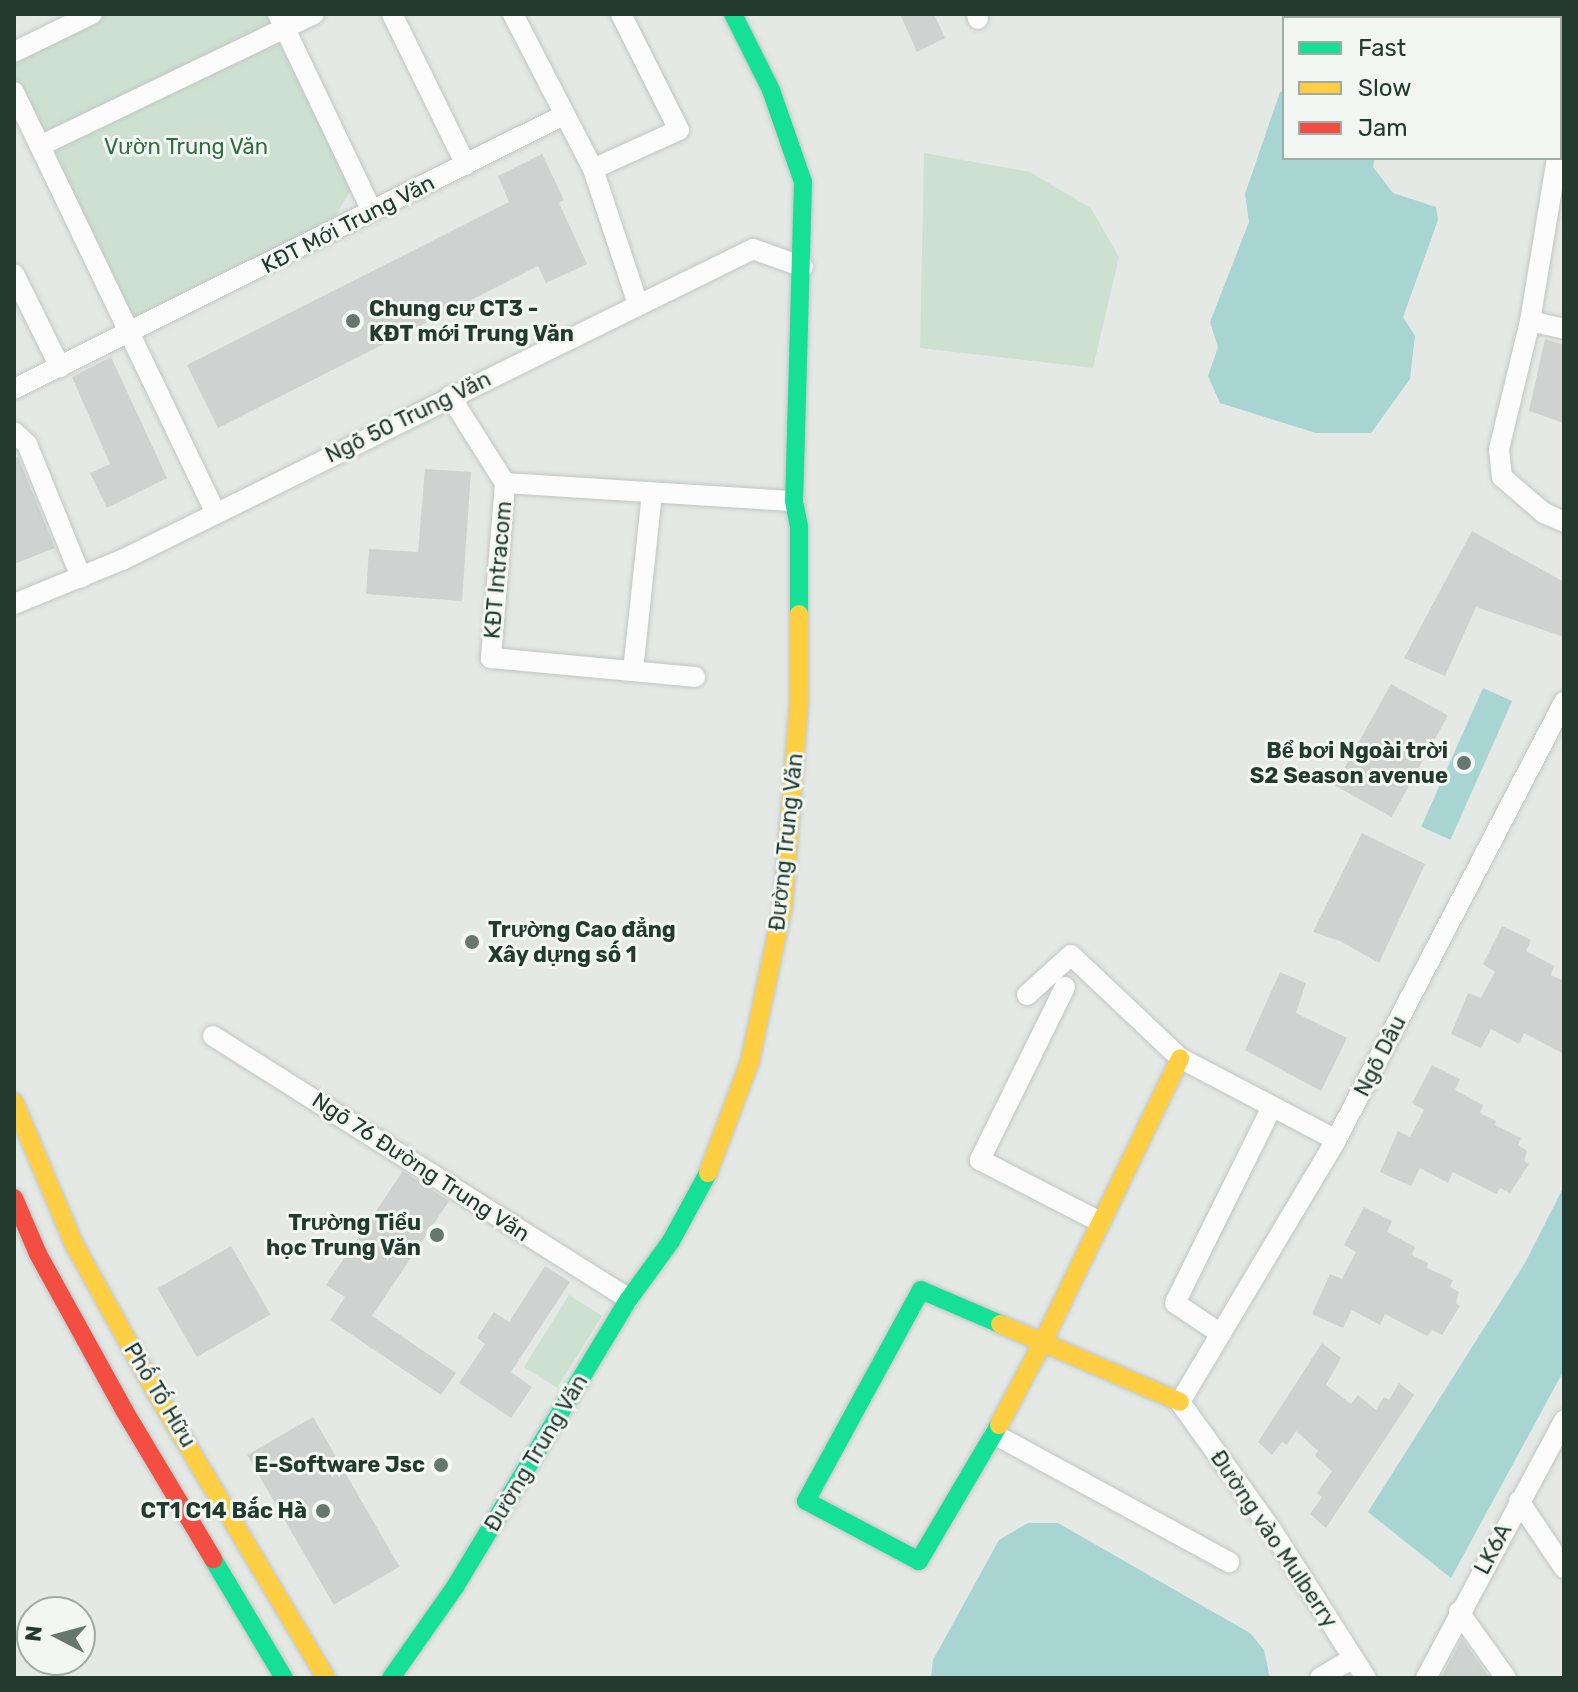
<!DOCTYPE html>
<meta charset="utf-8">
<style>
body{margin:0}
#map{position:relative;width:1578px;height:1692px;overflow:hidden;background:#e4e9e6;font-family:Rubik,sans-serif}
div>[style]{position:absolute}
.green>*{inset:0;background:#cee1d1;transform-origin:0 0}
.water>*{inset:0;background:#a8d4d2;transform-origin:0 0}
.building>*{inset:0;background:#ced2d0;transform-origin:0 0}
.roads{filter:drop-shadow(0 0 2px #c1c6c3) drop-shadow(0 0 2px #c1c6c3)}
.street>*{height:20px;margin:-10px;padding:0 10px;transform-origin:10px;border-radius:10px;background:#fbfcfb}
.fast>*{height:18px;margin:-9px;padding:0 9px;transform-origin:9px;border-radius:9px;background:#16e098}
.slow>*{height:18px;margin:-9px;padding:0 9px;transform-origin:9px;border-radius:9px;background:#ffcf43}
.jam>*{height:18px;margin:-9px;padding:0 9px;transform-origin:9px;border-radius:9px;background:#f24e42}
.dots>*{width:22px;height:22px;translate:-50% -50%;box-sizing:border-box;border:4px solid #f2f7f4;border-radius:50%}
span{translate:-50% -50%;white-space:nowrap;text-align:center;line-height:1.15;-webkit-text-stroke:6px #f2f7f4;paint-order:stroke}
.park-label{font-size:22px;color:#316d3e}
.street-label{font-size:22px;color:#233a30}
.poi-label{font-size:22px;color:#233a30;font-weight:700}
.left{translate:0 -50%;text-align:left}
.right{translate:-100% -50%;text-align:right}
.frame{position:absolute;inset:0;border:16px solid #233a30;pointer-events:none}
.legend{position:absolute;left:1282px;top:16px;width:280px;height:144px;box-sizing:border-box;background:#f2f7f4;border:2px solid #9faba6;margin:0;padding:10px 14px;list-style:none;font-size:24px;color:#233a30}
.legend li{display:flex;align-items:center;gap:16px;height:40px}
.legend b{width:40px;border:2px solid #9faba6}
.north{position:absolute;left:16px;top:1596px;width:80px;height:80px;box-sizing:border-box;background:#f2f7f4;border:2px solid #9faba6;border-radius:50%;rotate:276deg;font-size:22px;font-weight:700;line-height:32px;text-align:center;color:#233a30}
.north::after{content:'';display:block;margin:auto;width:28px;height:36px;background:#677770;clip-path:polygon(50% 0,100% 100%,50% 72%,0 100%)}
</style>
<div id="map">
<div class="green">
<i style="clip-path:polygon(96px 14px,266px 14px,351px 190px,323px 237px,130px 331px,14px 92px,14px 53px)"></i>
<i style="clip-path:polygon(924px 153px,1030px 172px,1091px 208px,1119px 257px,1093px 368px,920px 348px)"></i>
<i style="left:569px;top:1295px;width:39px;height:85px;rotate:32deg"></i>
</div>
<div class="water">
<i style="clip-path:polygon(1284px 91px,1284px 158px,1375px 158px,1373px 167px,1393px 193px,1436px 207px,1438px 220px,1403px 317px,1415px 336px,1410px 379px,1371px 433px,1316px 433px,1220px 403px,1208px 376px,1218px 347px,1210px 322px,1249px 222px,1245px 194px,1280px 92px)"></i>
<i style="left:1483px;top:688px;width:32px;height:152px;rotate:24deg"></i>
<i style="clip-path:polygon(1564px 1186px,1564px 1370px,1451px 1578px,1368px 1512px,1525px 1263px)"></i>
<i style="clip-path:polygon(1028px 1523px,1058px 1523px,1250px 1633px,1264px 1650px,1270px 1678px,931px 1678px,933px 1660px,999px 1540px)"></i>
</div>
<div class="building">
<i style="clip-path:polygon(900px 14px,934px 14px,945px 38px,917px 52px)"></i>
<i style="clip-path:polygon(542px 154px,564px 200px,559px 203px,587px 264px,546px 283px,538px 266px,218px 428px,187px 365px,509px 202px,498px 176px)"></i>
<i style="clip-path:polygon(1545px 339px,1564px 345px,1564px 423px,1529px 411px)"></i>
<i style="clip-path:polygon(111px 357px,167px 478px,107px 508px,90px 473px,110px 464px,72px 377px)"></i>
<i style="clip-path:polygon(18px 457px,55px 548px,14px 564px,14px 459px)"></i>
<i style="clip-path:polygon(425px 469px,471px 472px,462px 601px,366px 594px,369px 549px,418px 552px)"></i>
<i style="clip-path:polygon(1472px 531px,1564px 582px,1564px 637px,1476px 607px,1445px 676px,1404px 658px)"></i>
<i style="left:1391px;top:684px;width:65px;height:116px;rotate:29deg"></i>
<i style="clip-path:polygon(1362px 833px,1425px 864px,1379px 963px,1340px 941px,1313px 932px)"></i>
<i style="clip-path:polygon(1502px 926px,1531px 940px,1526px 951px,1554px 966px,1551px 975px,1564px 981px,1564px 1054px,1524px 1033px,1519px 1044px,1491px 1029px,1481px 1048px,1451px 1034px,1468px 993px,1481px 998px,1495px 972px,1483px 964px)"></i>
<i style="clip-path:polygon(1280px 972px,1306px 983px,1296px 1013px,1347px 1038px,1321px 1091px,1245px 1050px)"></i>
<i style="clip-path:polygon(1432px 1065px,1460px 1079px,1455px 1090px,1483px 1105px,1480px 1113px,1496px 1121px,1495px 1125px,1521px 1138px,1518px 1145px,1527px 1151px,1524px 1161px,1529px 1164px,1510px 1193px,1500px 1188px,1496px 1194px,1453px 1172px,1448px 1183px,1420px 1168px,1411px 1186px,1380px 1172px,1398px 1131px,1410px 1137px,1424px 1110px,1412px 1103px)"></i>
<i style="clip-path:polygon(403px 1171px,449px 1201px,372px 1316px,456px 1373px,441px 1395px,330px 1320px,345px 1297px,326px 1285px)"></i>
<i style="clip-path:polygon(1364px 1207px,1392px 1221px,1387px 1232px,1415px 1247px,1412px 1255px,1428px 1263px,1427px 1268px,1453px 1280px,1450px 1287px,1459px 1292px,1456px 1303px,1460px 1306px,1442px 1335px,1432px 1330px,1427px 1336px,1385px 1314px,1380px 1325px,1352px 1310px,1343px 1328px,1312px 1314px,1330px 1274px,1342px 1279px,1356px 1252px,1344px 1245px)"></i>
<i style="left:231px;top:1246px;width:79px;height:85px;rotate:60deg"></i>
<i style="clip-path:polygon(545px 1266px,570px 1282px,511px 1372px,532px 1387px,511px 1418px,459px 1383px,485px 1344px,477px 1338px,494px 1312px,509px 1322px)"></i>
<i style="clip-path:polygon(1322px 1343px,1341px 1358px,1326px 1385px,1351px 1404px,1358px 1395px,1376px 1410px,1384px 1397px,1389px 1400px,1399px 1383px,1414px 1395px,1326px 1528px,1310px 1514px,1322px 1497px,1317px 1493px,1332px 1471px,1315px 1456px,1318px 1451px,1296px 1431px,1287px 1445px,1282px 1442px,1272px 1455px,1258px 1442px)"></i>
<i style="left:313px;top:1417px;width:173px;height:76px;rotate:60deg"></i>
<i style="clip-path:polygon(1462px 1639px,1490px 1678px,1441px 1678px)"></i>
</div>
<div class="roads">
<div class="street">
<i style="left:278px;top:14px;width:218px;rotate:64.5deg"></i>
<i style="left:392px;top:14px;width:168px;rotate:63.9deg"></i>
<i style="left:513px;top:14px;width:174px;rotate:62.7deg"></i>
<i style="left:593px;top:169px;width:142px;rotate:71.6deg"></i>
<i style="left:977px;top:14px;width:5px;rotate:79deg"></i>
<i style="left:14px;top:52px;width:87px;rotate:-26deg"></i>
<i style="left:14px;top:92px;width:466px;rotate:64.4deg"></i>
<i style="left:40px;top:146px;width:304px;rotate:-25.7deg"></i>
<i style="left:1560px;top:146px;width:18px;rotate:-77deg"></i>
<i style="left:1557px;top:158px;width:165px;rotate:99.4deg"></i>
<i style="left:1530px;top:321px;width:132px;rotate:103.6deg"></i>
<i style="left:1499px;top:449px;width:28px;rotate:84deg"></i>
<i style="left:1502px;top:477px;width:55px;rotate:40.6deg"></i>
<i style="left:1544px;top:513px;width:22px;rotate:24deg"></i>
<i style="left:593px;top:169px;width:94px;rotate:-24.4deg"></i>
<i style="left:679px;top:130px;width:130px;rotate:-116.6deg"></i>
<i style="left:14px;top:274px;width:104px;rotate:63.7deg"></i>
<i style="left:1530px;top:321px;width:35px;rotate:13deg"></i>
<i style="left:14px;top:389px;width:614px;rotate:-26.48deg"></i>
<i style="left:450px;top:396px;width:103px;rotate:57.7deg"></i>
<i style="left:505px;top:483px;width:176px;rotate:94.6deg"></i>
<i style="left:491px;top:658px;width:205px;rotate:5.3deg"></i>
<i style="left:14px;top:432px;width:18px;rotate:43deg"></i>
<i style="left:27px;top:444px;width:144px;rotate:67.9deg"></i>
<i style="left:505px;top:483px;width:290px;rotate:3.6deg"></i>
<i style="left:14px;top:604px;width:117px;rotate:-22.2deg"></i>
<i style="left:122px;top:560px;width:703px;rotate:-26.24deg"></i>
<i style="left:753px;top:249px;width:53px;rotate:19.8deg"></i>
<i style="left:633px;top:671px;width:179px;rotate:-83.9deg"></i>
<i style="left:1065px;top:987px;width:193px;rotate:116.2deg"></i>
<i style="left:980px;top:1160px;width:135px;rotate:27.3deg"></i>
<i style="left:1027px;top:995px;width:59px;rotate:-42.3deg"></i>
<i style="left:1071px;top:955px;width:150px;rotate:43.4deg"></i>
<i style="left:1180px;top:1058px;width:176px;rotate:27.7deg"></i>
<i style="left:213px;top:1036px;width:492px;rotate:32.3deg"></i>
<i style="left:1221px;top:1334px;width:55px;rotate:-146deg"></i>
<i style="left:1175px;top:1303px;width:216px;rotate:-63.7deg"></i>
<i style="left:994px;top:1434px;width:268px;rotate:28.6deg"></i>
<i style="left:1519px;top:1501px;width:81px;rotate:56.1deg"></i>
<i style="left:1459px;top:1612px;width:81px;rotate:54.5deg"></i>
<i style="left:1320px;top:1678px;width:39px;rotate:-31deg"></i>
<i style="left:1366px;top:1678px;width:173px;rotate:-122.5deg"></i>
<i style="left:1273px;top:1532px;width:160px;rotate:-125.6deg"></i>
<i style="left:1180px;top:1402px;width:305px;rotate:-59.2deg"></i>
<i style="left:1336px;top:1140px;width:494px;rotate:-62.5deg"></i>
<i style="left:1426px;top:1678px;width:292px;rotate:-61.8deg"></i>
</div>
<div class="fast">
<i style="left:733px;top:14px;width:85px;rotate:63.4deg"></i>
<i style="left:771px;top:90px;width:97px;rotate:70.8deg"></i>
<i style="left:803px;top:182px;width:319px;rotate:91.6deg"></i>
<i style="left:794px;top:501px;width:26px;rotate:79deg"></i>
<i style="left:799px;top:527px;width:87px;rotate:90deg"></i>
<i style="left:999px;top:1425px;width:158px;rotate:120.5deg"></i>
<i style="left:919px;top:1561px;width:128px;rotate:-152deg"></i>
<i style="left:806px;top:1501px;width:240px;rotate:-61.4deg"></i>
<i style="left:921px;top:1290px;width:86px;rotate:23.3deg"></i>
<i style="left:213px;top:1559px;width:139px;rotate:59.2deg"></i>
<i style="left:391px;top:1678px;width:111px;rotate:-54.9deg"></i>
<i style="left:455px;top:1587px;width:336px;rotate:-58.9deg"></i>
<i style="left:629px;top:1299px;width:72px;rotate:-54.1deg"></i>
<i style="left:671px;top:1241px;width:77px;rotate:-61.4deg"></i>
</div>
<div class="slow">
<i style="left:14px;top:1102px;width:154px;rotate:67.1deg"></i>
<i style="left:74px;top:1244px;width:168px;rotate:61.1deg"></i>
<i style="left:155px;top:1391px;width:334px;rotate:59.2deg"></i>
<i style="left:708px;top:1173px;width:120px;rotate:-69.4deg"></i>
<i style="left:750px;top:1061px;width:158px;rotate:-78deg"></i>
<i style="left:783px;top:906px;width:205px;rotate:-85.5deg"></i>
<i style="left:799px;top:702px;width:88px;rotate:-90deg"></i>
<i style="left:1000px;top:1324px;width:196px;rotate:23.4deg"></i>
<i style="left:999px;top:1425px;width:94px;rotate:-62.1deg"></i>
<i style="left:1043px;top:1342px;width:315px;rotate:-64.2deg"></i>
</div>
<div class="jam">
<i style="left:14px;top:1198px;width:61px;rotate:66.8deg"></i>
<i style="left:38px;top:1254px;width:178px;rotate:61.1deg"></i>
<i style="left:124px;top:1410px;width:174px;rotate:59.1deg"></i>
</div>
</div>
<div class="dots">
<i style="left:353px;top:321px;background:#677770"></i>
<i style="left:1464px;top:763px;background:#677770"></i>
<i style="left:472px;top:942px;background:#677770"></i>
<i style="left:437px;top:1235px;background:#677770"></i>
<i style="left:441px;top:1465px;background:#677770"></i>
<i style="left:323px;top:1511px;background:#677770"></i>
</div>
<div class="park-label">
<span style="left:186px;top:147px">Vườn Trung Văn</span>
</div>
<div class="street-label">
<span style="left:348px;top:224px;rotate:-27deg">KĐT Mới Trung Văn</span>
<span style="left:408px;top:417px;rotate:-26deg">Ngõ 50 Trung Văn</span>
<span style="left:498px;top:570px;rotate:-85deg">KĐT Intracom</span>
<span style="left:786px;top:842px;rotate:-84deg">Đường Trung Văn</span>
<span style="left:1380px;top:1056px;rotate:-63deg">Ngõ Dâu</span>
<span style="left:421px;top:1167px;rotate:33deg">Ngõ 76 Đường Trung Văn</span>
<span style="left:160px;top:1395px;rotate:59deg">Phố Tố Hữu</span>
<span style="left:536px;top:1453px;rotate:-59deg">Đường Trung Văn</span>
<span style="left:1274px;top:1539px;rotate:56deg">Đường vào Mulberry</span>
<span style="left:1493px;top:1549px;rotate:-62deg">LK6A</span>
</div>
<div class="poi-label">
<span class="left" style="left:369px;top:321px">Chung cư CT3 -<br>KĐT mới Trung Văn</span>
<span class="right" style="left:1448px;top:763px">Bể bơi Ngoài trời<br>S2 Season avenue</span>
<span class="left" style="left:488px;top:942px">Trường Cao đẳng<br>Xây dựng số 1</span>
<span class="right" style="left:421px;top:1235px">Trường Tiểu<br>học Trung Văn</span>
<span class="right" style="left:425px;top:1465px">E-Software Jsc</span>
<span class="right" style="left:307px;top:1511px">CT1 C14 Bắc Hà</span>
</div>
<div class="frame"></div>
<ul class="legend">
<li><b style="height:10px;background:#16e098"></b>Fast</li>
<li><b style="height:10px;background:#ffcf43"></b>Slow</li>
<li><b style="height:10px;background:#f24e42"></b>Jam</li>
</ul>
<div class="north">N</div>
</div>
